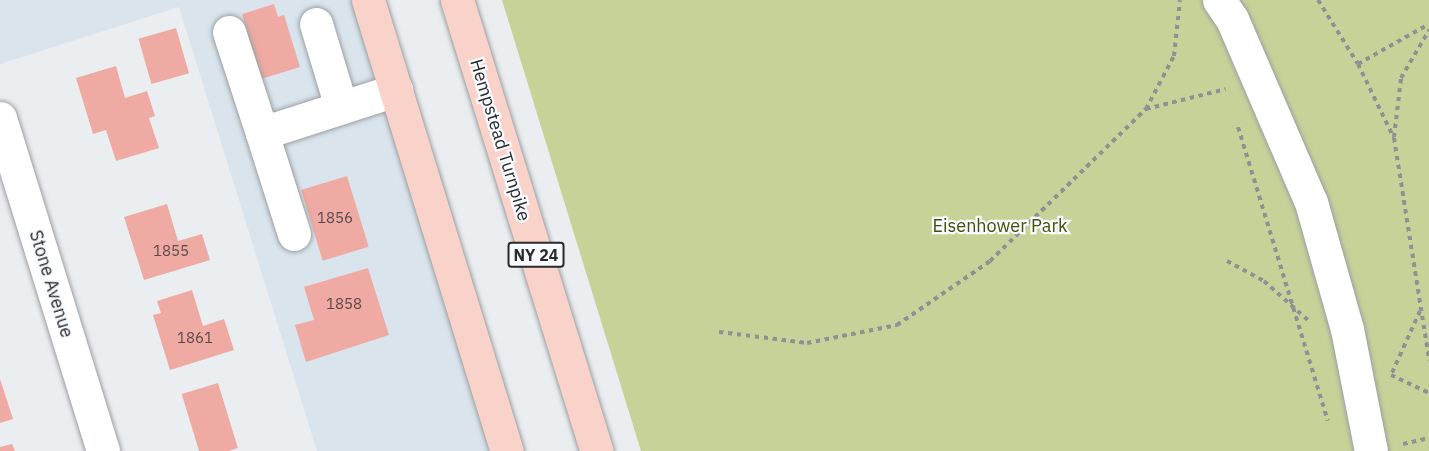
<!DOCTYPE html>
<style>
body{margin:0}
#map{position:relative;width:1429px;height:451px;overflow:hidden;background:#eaeef1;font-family:"IBM Plex Sans",sans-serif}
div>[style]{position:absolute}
.built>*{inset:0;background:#d9e4ed}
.green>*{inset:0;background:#c7d298}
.building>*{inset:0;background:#eeaaa3;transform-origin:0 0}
.path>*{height:4px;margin-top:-2px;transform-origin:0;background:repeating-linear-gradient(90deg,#8f9294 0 4.5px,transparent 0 9px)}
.roads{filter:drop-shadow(0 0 2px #9ca0a3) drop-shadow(0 0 2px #9ca0a3)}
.minor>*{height:33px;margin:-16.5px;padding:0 16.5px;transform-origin:16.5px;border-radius:16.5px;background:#fff}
.major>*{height:33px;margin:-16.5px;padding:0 16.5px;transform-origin:16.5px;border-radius:16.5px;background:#f9d2c9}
span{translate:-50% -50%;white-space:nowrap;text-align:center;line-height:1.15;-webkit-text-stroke:4.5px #f7fbff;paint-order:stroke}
.number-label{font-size:15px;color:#5a4a49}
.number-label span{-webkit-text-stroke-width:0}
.shield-label span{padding:2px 4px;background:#f7fbff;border:2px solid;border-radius:4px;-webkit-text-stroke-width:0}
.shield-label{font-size:16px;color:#282a2b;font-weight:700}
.street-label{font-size:18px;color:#282a2b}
.park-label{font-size:18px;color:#454e06}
</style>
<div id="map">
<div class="built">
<i style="clip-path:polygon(0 0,366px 0,501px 451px,317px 451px,179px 7px,0 64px)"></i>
</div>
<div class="green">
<i style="clip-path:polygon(502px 0,1429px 0,1429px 451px,641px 451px)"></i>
</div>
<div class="building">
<i style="clip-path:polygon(274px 4px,278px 17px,284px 15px,300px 67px,261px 79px,242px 14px)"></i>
<i style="left:176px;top:28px;width:47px;height:39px;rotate:74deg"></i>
<i style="clip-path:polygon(116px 66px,125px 98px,147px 91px,155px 116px,149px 118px,159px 148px,116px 161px,106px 130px,93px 134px,76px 78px)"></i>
<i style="left:347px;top:176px;width:74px;height:48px;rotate:73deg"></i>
<i style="clip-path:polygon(167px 204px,178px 241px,202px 234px,210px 260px,144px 280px,124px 217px)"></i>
<i style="clip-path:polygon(368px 268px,389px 335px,306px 362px,295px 325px,314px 320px,304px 287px)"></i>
<i style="clip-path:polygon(192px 290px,203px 326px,224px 319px,234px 350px,170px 370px,153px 315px,161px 313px,157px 301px)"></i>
<i style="clip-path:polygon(0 379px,13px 419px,0 423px)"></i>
<i style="left:218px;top:383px;width:68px;height:38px;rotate:73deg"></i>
<i style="clip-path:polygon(12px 444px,15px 451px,0 451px,0 447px)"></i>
</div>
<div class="path">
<i style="left:1318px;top:0;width:75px;rotate:58deg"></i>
<i style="left:1358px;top:64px;width:82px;rotate:64.1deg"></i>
<i style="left:1394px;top:138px;width:225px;rotate:81deg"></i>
<i style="left:1358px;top:64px;width:81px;rotate:-29.4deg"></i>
<i style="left:1146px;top:109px;width:82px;rotate:-14deg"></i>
<i style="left:1238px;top:127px;width:307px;rotate:73deg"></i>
<i style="left:1394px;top:137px;width:59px;rotate:-83.2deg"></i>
<i style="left:1401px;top:78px;width:56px;rotate:-59.7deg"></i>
<i style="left:1227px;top:261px;width:42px;rotate:28.4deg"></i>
<i style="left:1264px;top:281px;width:59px;rotate:41.6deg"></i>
<i style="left:1420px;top:311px;width:70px;rotate:114.4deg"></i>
<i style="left:1391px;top:375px;width:42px;rotate:25.3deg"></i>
<i style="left:719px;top:332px;width:89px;rotate:7.1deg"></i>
<i style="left:807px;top:343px;width:92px;rotate:-11.3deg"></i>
<i style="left:897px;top:325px;width:113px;rotate:-34.5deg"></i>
<i style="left:990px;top:261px;width:218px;rotate:-44.3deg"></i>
<i style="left:1146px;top:109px;width:60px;rotate:-62.2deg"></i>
<i style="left:1174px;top:56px;width:56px;rotate:-83.9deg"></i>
<i style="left:1403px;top:444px;width:27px;rotate:-13deg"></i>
</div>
<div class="roads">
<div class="minor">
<i style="left:1219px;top:0;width:23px;rotate:56deg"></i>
<i style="left:1232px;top:19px;width:199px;rotate:66.7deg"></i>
<i style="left:1311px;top:202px;width:132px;rotate:74.2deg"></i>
<i style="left:1347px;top:329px;width:124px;rotate:78.9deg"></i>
<i style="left:316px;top:24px;width:87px;rotate:73.2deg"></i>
<i style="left:229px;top:32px;width:106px;rotate:71.9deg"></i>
<i style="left:0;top:118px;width:349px;rotate:72.8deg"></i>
<i style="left:294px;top:234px;width:106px;rotate:-107.6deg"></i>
<i style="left:262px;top:133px;width:141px;rotate:-17.8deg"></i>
</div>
<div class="major">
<i style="left:368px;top:0;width:472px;rotate:72.9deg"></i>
<i style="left:457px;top:0;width:472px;rotate:72.8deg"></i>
</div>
</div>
<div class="number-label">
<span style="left:335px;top:218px">1856</span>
<span style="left:171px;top:251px">1855</span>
<span style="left:344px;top:304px">1858</span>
<span style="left:195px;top:338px">1861</span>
</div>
<div class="shield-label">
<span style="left:536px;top:255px">NY 24</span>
</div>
<div class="street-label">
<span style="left:500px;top:140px;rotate:73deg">Hempstead Turnpike</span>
<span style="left:51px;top:284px;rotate:73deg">Stone Avenue</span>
</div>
<div class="park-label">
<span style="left:1000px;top:226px">Eisenhower Park</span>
</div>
</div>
